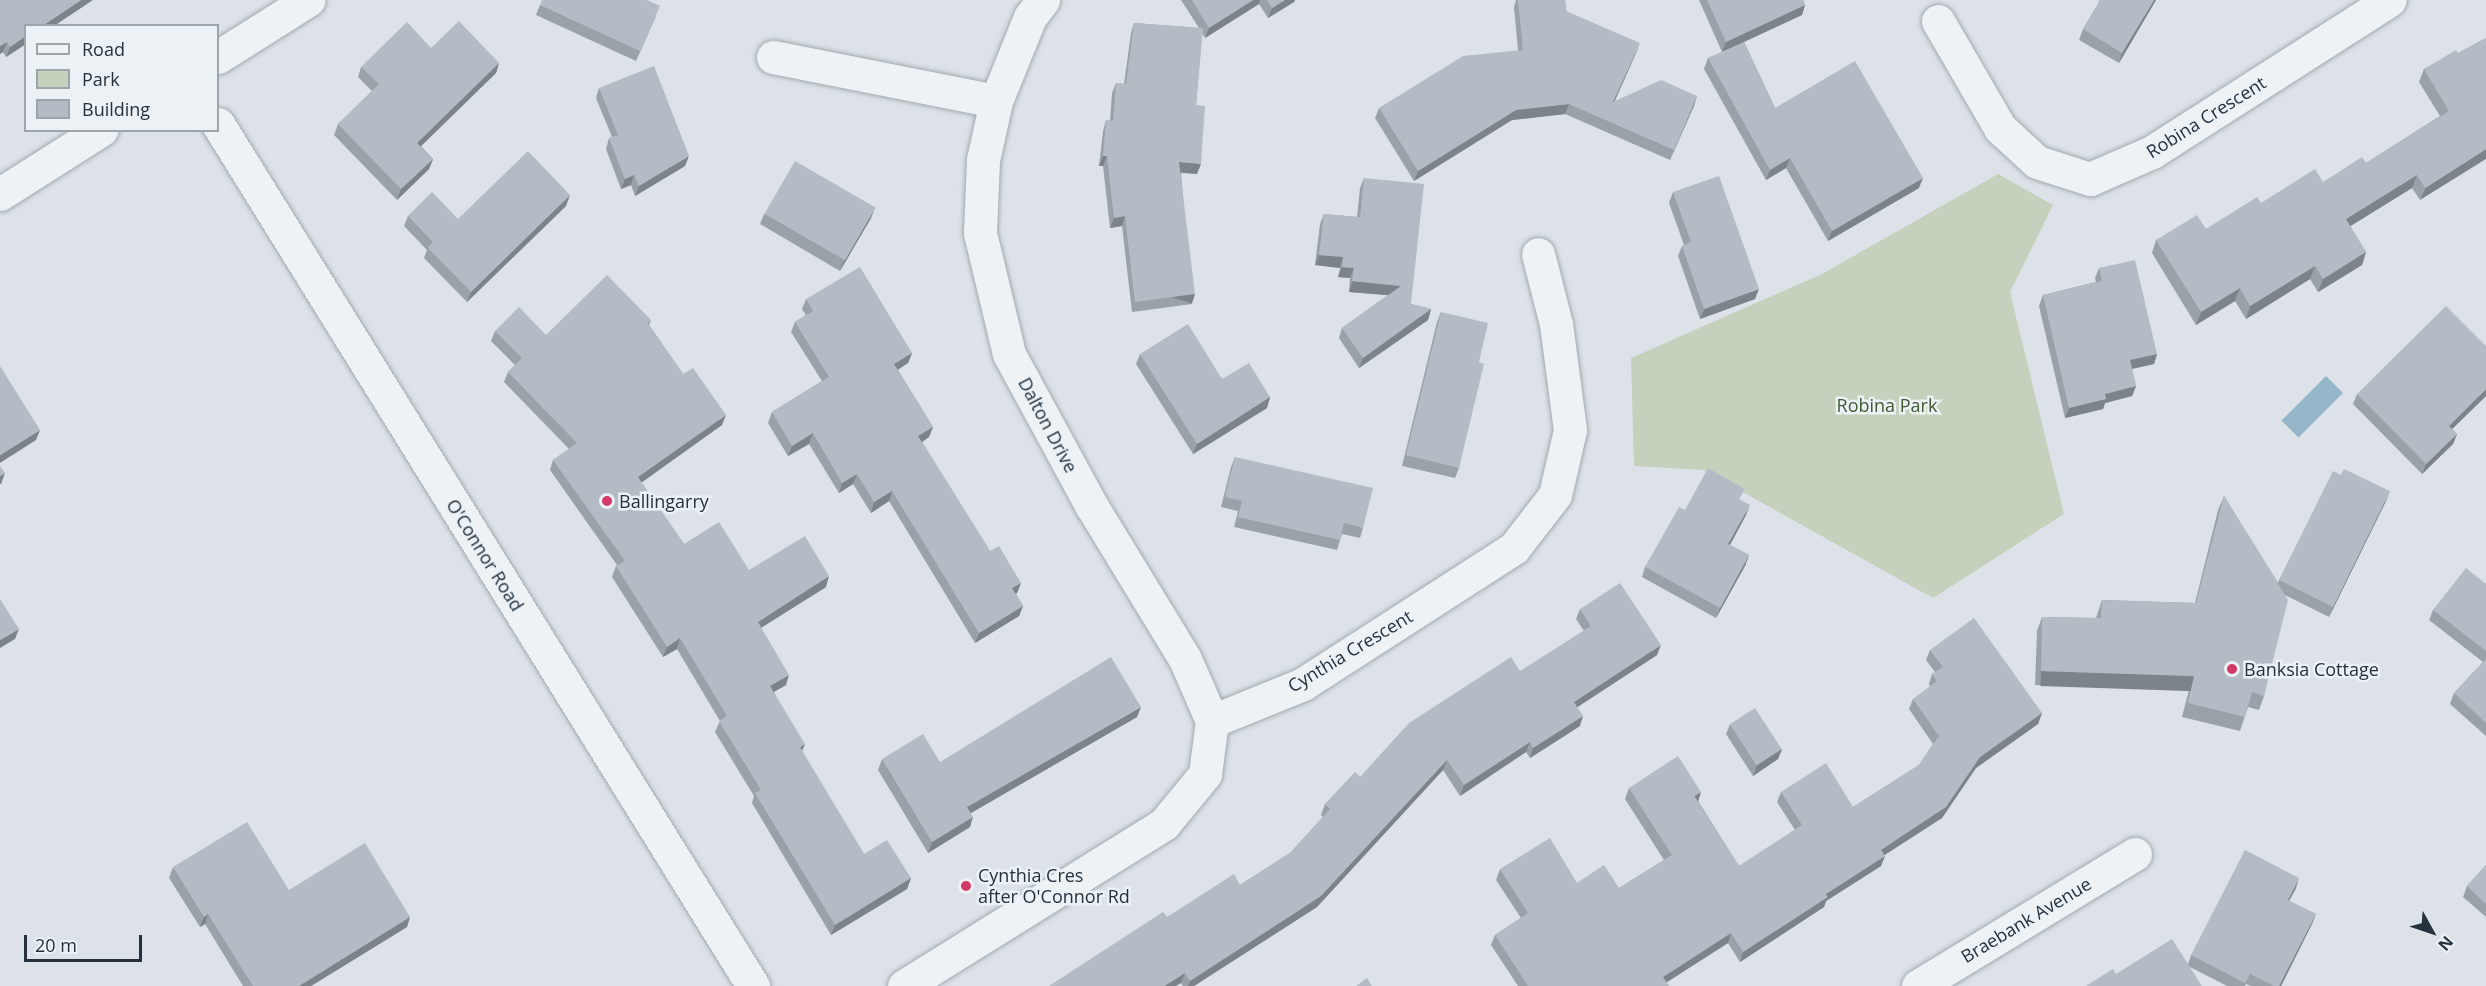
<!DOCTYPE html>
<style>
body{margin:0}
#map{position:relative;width:2486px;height:986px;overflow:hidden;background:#dce2e7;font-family:"Open Sans",sans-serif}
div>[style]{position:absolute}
.green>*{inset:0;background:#c5d1bd}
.water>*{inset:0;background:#95b6c9;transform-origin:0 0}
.roads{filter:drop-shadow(0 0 2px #a1aab1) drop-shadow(0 0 2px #a1aab1)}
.minor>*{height:33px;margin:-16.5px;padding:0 16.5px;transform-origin:16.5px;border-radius:16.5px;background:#eff2f5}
.wall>*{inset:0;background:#9aa2a9}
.shaded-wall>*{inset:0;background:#7d8489;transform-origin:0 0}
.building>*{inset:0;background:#b3bcc4;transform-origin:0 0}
.dots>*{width:16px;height:16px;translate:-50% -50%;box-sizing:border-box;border:3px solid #ebf1f5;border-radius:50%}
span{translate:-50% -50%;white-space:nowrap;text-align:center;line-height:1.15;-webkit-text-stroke:5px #ebf1f5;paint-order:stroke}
.street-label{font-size:18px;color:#25323e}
.park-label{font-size:18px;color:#3f5a32}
.poi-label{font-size:18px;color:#25323e}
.left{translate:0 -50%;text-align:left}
.legend{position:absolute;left:24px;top:24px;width:195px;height:108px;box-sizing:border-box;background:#ebf1f5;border:2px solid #9ca5ac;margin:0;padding:8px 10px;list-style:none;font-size:18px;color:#25323e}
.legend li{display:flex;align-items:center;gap:12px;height:30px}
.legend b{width:30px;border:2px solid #9ca5ac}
.north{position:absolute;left:2402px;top:902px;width:60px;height:60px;-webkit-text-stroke:4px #ebf1f5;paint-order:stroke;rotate:130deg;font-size:16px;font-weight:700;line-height:24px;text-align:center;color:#25323e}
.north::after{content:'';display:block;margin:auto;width:21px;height:27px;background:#25323e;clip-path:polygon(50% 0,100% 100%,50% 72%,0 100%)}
.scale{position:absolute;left:24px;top:935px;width:118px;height:27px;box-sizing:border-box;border:3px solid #25323e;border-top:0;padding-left:8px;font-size:18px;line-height:21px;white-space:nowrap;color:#25323e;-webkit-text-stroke:4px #ebf1f5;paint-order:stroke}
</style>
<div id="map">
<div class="green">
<i style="clip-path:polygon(1998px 174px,2053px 205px,2010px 292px,2064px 514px,1933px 598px,1703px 470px,1634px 466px,1631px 358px,1822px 274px)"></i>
</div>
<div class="water">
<i style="left:2326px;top:376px;width:24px;height:63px;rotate:45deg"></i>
</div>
<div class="roads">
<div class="minor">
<i style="left:1043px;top:0;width:21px;rotate:127deg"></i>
<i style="left:1030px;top:17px;width:91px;rotate:112deg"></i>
<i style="left:996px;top:101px;width:60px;rotate:102.4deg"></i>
<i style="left:983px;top:160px;width:73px;rotate:92.4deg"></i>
<i style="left:980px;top:233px;width:124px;rotate:76.5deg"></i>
<i style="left:1009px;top:354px;width:172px;rotate:61.5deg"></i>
<i style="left:1091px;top:505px;width:180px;rotate:58.6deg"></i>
<i style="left:1185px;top:659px;width:68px;rotate:66.5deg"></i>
<i style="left:1938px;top:21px;width:124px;rotate:59.9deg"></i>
<i style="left:2000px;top:128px;width:50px;rotate:42.6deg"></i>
<i style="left:2037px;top:162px;width:56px;rotate:17.8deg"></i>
<i style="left:2090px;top:179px;width:68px;rotate:-23.5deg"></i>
<i style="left:2152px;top:152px;width:282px;rotate:-32.6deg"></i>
<i style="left:218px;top:57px;width:107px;rotate:-32.3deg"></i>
<i style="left:773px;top:57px;width:227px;rotate:11.2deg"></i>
<i style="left:218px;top:124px;width:1015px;rotate:58.17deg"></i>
<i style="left:0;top:194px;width:120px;rotate:-32.4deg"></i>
<i style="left:1212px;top:721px;width:98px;rotate:-22.1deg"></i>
<i style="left:1303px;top:684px;width:251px;rotate:-32.8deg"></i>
<i style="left:1514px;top:548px;width:67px;rotate:-52.3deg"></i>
<i style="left:1555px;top:495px;width:67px;rotate:-77deg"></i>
<i style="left:1570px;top:430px;width:107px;rotate:-97.5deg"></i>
<i style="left:1556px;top:324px;width:72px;rotate:-104.4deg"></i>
<i style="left:904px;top:986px;width:306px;rotate:-31.9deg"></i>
<i style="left:1164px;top:824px;width:65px;rotate:-50.6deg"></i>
<i style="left:1205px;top:774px;width:53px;rotate:-82.5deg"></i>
<i style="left:1918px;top:986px;width:254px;rotate:-31.3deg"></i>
</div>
</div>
<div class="wall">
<i style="clip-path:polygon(0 0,26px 26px,26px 44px,6px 57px,3px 52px,0 54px)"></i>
<i style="clip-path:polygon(1181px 0,1295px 0,1294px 2px,1268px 18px,1259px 4px,1205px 38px,1202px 33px,1196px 105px,1197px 174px,1181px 173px,1192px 304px,1132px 312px,1122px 226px,1110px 228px,1103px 166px,1099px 166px,1103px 131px,1106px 120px,1110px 121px,1112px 93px,1116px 83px,1124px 84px,1131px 33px,1134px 23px,1199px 28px)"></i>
<i style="clip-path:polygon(1516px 0,1565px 0,1566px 11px,1636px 53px,1614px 101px,1697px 96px,1670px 160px,1565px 114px,1512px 120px,1414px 181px,1375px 118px,1379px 108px,1518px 50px,1514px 7px)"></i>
<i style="clip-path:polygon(1699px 0,1803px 0,1805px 5px,1802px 15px,1744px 42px,1775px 108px,1919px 188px,1828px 241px,1786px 168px,1766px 180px,1704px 69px,1708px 58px,1722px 52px)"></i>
<i style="clip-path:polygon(2098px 0,2156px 0,2119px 63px,2079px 40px,2083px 29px,2100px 1px)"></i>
<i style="clip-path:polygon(540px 5px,656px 16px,636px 61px,536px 15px)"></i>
<i style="clip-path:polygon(2486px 38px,2420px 200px,2412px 188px,2350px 226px,2366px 252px,2362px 265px,2318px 292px,2310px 279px,2246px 319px,2235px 301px,2196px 325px,2152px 253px,2156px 240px,2206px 229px,2261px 203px,2323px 182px,2366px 163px,2440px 116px,2419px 82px,2424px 69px,2458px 53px)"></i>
<i style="clip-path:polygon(431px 48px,499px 63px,496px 73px,421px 146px,433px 159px,429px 169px,397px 200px,334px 135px,338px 124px,372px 91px,358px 77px,361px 67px)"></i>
<i style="clip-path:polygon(599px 88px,685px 166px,635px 196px,631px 185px,621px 189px,606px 149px,609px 138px,612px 137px,596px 98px)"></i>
<i style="clip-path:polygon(1364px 178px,1411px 304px,1431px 309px,1428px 320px,1359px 368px,1339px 338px,1342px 328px,1388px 295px,1349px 292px,1350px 278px,1338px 277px,1340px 268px,1315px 265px,1320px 224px,1324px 214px,1357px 217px,1360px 188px)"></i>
<i style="clip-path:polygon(1673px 192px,1755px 299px,1700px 319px,1678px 256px,1682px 246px,1684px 245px,1669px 203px)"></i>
<i style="clip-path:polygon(566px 206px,467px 302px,424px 258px,427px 250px,404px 226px,408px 216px,458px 219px)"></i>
<i style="clip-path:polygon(764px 214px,871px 218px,840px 271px,760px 224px)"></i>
<i style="clip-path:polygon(2099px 268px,2157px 354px,2154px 364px,2132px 369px,2136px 386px,2132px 396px,2105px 403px,2103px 409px,2065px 418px,2039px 306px,2043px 295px,2096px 282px,2095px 278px)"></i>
<i style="clip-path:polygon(806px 299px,912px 353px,908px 363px,898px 370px,933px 427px,929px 437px,922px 442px,990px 551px,1021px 583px,1017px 593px,1016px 594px,1023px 606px,1019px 616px,975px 643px,889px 501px,871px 513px,853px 484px,839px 493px,809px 444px,788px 456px,768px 423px,772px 412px,822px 381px,791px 332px,795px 322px,806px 315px,802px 309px)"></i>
<i style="clip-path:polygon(1441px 312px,1479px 362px,1459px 468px,1455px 478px,1402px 466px,1437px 322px)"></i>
<i style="clip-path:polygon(651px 320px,649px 325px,683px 374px,722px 425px,641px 482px,684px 544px,749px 570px,826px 587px,761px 628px,786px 685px,774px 692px,802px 752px,864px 854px,911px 878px,907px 889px,831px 935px,752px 803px,754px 796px,715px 732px,720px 721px,677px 649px,663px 657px,612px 577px,616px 566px,617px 565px,550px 470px,553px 460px,569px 449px,504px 382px,508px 372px,515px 365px,491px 341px,495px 331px,546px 335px)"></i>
<i style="clip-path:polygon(1140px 354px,1222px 379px,1270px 397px,1267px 408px,1193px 454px,1136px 364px)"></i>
<i style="clip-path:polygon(2357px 394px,2486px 396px,2452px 429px,2457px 434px,2453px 444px,2422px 474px,2353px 404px)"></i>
<i style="clip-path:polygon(1235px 457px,1363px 528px,1360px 538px,1342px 534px,1337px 550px,1234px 527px,1238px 511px,1221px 507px,1231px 467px)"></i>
<i style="clip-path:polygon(2224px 496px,2278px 583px,2279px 580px,2386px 501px,2329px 617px,2285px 595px,2264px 696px,2259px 710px,2248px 707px,2240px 731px,2182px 717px,2189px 690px,2035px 685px,2037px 631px,2042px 617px,2096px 618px,2102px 600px,2195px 603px,2218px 510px)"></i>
<i style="clip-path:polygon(1741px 500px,1746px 515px,1730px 545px,1749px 555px,1745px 566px,1716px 618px,1642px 577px,1645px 567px,1685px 510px)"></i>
<i style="clip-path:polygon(2486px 584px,2486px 736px,2450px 704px,2454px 693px,2483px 662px,2429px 620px,2433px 610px)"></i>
<i style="clip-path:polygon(1580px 609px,1657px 655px,1577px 707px,1580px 726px,1530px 758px,1526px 752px,1460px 796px,1443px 770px,1317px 907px,1194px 986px,1183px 986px,1181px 983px,1167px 917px,1240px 885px,1290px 853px,1323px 817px,1321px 815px,1325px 804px,1360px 777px,1584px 631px,1576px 619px)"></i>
<i style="clip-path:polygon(1930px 650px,2042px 713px,2038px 724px,1976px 768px,1942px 818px,1884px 855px,1885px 856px,1881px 866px,1826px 901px,1824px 907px,1740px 962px,1728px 943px,1666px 982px,1669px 986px,1518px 986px,1491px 945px,1495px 935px,1521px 918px,1496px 880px,1500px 869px,1577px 883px,1619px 888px,1664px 860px,1625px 799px,1629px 788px,1698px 801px,1739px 866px,1795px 830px,1777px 802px,1781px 792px,1853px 807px,1919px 765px,1933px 744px,1909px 709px,1913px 699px,1930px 687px,1929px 684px,1932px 674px,1935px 672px,1926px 660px)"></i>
<i style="clip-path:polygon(1137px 717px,971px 813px,970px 827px,928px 853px,878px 770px,882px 759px,940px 762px)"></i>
<i style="clip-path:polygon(1730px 724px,1782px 749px,1778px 759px,1753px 776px,1726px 734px)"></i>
<i style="clip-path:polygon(2486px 865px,2486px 917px,2463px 897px,2467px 886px)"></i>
<i style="clip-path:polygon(173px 867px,289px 890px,410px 917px,407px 927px,311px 986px,243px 986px,205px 924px,200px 927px,169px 878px)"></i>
<i style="clip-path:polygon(2296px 888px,2289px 901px,2316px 914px,2312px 924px,2281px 986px,2251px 986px,2246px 984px,2245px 986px,2227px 986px,2190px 967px,2116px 974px,2188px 964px,2191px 955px)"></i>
</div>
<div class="shaded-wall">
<i style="clip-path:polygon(81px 0,93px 0,54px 26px,42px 26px)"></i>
<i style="clip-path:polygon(1253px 0,1260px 0,1259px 4px,1205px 38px,1209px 28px)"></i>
<i style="clip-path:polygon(1285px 0,1295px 0,1294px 2px,1268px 18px,1272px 8px)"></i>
<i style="clip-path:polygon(2154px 0,2156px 0,2119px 63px,2122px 53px)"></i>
<i style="clip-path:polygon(1805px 5px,1802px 15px,1722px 52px,1726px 42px)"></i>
<i style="clip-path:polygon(26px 36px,26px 44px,6px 57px,10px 47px)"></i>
<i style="clip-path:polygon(7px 42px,3px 52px,0 54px,0 46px)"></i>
<i style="clip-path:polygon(1640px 43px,1636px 53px,1610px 112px,1613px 102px)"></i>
<i style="clip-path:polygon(499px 63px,496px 73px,414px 153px,417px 143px)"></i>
<i style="clip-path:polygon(1697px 96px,1694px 106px,1670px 160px,1674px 150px)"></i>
<i style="clip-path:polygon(1569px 104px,1565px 114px,1512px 120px,1414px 181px,1418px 171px,1516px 110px)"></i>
<i style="clip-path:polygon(2486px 149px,2486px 159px,2420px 200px,2425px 188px)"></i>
<i style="clip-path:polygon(689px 156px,685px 166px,635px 196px,639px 186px)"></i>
<i style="clip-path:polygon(1103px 156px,1107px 156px,1103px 166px,1099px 166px)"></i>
<i style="clip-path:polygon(1790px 158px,1786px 168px,1766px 180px,1770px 170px)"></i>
<i style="clip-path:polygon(433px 159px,429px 169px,397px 200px,401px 189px)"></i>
<i style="clip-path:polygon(1179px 162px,1201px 164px,1197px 174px,1176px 172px)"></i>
<i style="clip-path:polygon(634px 175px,631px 185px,621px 189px,625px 179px)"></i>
<i style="clip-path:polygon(2417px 175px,2412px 188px,2341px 232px,2346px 219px)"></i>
<i style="clip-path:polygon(1923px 178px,1919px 188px,1828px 241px,1832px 231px)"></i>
<i style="clip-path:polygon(570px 195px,566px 206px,467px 302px,471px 292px)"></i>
<i style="clip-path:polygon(875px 208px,871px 218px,840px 271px,844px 261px)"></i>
<i style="clip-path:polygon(1125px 216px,1122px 226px,1110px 228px,1114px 218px)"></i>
<i style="clip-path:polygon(2366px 252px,2362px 265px,2318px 292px,2323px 279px)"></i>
<i style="clip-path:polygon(1319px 255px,1343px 257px,1340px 268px,1315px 265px)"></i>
<i style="clip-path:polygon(2315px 266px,2310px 279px,2246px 319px,2250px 306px)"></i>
<i style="clip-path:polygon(1342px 267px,1354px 268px,1350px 278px,1338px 277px)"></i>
<i style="clip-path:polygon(1352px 281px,1401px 286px,1398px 296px,1349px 292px)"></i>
<i style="clip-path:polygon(2240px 288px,2235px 301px,2196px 325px,2201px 312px)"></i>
<i style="clip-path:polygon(1759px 289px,1755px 299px,1700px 319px,1704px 309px)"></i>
<i style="left:1195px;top:294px;width:10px;height:61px;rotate:107deg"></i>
<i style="clip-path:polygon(1431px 309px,1428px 320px,1359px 368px,1363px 358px)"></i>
<i style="clip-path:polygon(912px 353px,908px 363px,890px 374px,894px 364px)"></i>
<i style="clip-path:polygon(2157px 354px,2154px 364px,2126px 370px,2130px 360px)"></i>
<i style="clip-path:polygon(2136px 386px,2132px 396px,2105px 403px,2103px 409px,2065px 418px,2069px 408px,2105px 394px)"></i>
<i style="clip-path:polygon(2486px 389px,2486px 396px,2445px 436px,2449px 426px)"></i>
<i style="clip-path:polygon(1270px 397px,1267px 408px,1193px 454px,1197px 444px)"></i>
<i style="clip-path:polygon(726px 415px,722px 425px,634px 488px,638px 477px)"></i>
<i style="clip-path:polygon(933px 427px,929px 437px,915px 447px,918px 436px)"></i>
<i style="clip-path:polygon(40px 430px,36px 440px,0 463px,0 455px)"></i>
<i style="clip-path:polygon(813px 433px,809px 444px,788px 456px,792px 446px)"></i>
<i style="clip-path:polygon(2457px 434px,2453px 444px,2422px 474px,2426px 464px)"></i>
<i style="clip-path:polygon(5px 473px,1px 484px,0 484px,0 476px)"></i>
<i style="clip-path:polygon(857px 474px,853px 484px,839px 493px,842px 483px)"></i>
<i style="clip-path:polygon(892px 491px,889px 501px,871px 513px,874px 502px)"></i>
<i style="clip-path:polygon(2390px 491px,2386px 501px,2329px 617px,2333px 607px)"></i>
<i style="clip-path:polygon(1750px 505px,1746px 515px,1725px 554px,1728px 544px)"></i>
<i style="clip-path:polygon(1749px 555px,1745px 566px,1716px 618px,1720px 608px)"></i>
<i style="clip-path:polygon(829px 576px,826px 587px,754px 632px,758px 622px)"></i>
<i style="clip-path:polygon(1021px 583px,1017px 593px,1009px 598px,1012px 588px)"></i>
<i style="clip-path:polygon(1023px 606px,1019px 616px,975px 643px,979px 633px)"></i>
<i style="clip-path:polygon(19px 629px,15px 639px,0 648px,0 640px)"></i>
<i style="clip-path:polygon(680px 638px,677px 649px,663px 657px,667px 647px)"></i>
<i style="clip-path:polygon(1661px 645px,1657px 655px,1570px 712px,1574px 702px)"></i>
<i style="left:2041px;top:671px;width:153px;height:15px;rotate:2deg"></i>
<i style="clip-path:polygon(789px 675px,786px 685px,766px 696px,770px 686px)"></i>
<i style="clip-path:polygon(1141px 707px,1137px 717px,964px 817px,967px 807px)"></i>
<i style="clip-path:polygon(2042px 713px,2038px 724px,1976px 768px,1942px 818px,1877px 860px,1881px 850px,1980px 757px)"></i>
<i style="clip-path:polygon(1583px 716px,1580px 726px,1530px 758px,1533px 748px)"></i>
<i style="clip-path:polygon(1530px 742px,1526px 752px,1460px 796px,1464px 785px)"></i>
<i style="clip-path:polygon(805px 744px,801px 754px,800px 747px)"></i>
<i style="clip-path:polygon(1782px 749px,1778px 759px,1753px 776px,1757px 765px)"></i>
<i style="clip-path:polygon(1447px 760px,1443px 770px,1317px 907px,1194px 986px,1188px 986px,1190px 981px)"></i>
<i style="clip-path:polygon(1701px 792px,1698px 802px,1694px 796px)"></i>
<i style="clip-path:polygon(973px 817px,970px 827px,928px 853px,932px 842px)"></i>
<i style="clip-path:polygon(1885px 856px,1881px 866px,1826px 901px,1824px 907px,1740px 962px,1743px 952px,1826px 894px)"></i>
<i style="clip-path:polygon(911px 878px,907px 889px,831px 935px,835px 925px)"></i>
<i style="clip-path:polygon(2299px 878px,2296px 888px,2284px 910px,2288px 900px)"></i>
<i style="clip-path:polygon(208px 914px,205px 924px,200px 927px,204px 917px)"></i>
<i style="clip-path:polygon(2316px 914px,2312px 924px,2281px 986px,2279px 986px)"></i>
<i style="clip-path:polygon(410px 917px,407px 927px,311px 986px,299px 986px)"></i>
<i style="clip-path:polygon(1731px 933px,1728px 943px,1661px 986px,1663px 977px)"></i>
<i style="clip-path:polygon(1185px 973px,1181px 983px,1176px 986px,1164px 986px)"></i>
</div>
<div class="building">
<i style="clip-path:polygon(0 0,81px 0,42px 26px,26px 26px,26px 36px,10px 47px,7px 42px,0 46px)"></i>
<i style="clip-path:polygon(542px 0,647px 0,660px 6px,640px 51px,540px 5px)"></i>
<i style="clip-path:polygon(1192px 0,1253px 0,1209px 28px)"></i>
<i style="clip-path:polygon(1267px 0,1285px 0,1272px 8px)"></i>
<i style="clip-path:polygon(1518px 0,1565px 0,1566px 11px,1640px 43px,1613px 102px,1661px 80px,1697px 96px,1674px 150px,1569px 104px,1516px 110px,1418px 171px,1379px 108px,1463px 56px,1523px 50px)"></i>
<i style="clip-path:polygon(1707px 0,1803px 0,1805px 5px,1726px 42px)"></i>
<i style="clip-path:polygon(2100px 0,2154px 0,2122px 53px,2083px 29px)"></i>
<i style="clip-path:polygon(459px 21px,499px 63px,417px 143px,433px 159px,401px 189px,338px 124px,379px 84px,361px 67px,407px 22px,431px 48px)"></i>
<i style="clip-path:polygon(1134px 23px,1203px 28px,1196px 105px,1205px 106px,1201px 164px,1179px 162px,1195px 294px,1135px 302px,1125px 216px,1114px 218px,1107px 156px,1103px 156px,1106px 120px,1113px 121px,1116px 83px,1126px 84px)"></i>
<i style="clip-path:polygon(2486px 38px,2486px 149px,2425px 188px,2417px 175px,2346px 219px,2366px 252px,2323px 279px,2315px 266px,2250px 306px,2240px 288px,2201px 312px,2156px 240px,2197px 215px,2206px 229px,2257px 197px,2261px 203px,2315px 169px,2323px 182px,2362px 157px,2366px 163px,2449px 111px,2424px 69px,2456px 50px,2458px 53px)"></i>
<i style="clip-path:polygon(1744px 42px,1775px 108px,1855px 61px,1923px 178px,1832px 231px,1790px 158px,1770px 170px,1708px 58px)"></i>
<i style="clip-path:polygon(654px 66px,689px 156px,639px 186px,634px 175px,625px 179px,609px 138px,618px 135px,599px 88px)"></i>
<i style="clip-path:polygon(528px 151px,570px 195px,471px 292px,428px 248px,433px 242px,408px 216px,432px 192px,458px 219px)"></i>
<i style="left:795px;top:161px;width:93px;height:61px;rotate:30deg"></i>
<i style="clip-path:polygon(1719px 176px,1759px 289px,1704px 309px,1682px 246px,1691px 242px,1673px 192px)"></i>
<i style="clip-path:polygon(1364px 178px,1424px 184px,1411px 304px,1431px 309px,1363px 358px,1342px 328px,1401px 286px,1352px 281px,1354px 268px,1342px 267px,1343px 257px,1319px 255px,1324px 214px,1360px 217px)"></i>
<i style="clip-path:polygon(2135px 260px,2157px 354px,2130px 360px,2136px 386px,2105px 394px,2106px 399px,2069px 408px,2043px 295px,2102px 281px,2099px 268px)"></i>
<i style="clip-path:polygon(860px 267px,912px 353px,894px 364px,933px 427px,918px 436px,990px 551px,999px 546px,1021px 583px,1012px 588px,1023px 606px,979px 633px,892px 491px,874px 502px,857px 474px,842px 483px,813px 433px,792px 446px,772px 412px,829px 377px,795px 322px,813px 311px,806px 299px)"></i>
<i style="clip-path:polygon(607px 275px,651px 320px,647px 323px,683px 374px,693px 368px,726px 415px,638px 477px,684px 544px,719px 522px,749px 570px,805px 536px,829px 576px,758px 622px,789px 675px,770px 686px,805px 744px,800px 747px,864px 854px,887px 840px,911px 878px,835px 925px,755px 793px,761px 790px,719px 721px,727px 716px,680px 638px,667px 647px,616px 566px,625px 561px,553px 460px,577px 443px,508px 372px,522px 358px,495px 331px,519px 307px,546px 335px)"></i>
<i style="clip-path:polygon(2446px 306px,2486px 346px,2486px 389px,2449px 426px,2457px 434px,2426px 464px,2357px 394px)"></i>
<i style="clip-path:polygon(1441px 312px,1488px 323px,1479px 362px,1484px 364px,1459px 468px,1406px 455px)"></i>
<i style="clip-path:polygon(1188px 324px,1222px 379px,1249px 363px,1270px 397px,1197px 444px,1140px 354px)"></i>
<i style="clip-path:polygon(0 366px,40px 430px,0 455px)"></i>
<i style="clip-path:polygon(1235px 457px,1373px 488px,1363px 528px,1344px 523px,1340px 540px,1238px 517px,1242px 501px,1225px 497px)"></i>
<i style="clip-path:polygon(0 466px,5px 473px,0 476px)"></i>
<i style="clip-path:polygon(1708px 468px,1745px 489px,1739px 499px,1750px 505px,1728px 544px,1749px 555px,1720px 608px,1645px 567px,1679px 507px,1685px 510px)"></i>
<i style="clip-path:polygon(2344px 469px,2390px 491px,2333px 607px,2279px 580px,2333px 471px,2341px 475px)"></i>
<i style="clip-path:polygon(2224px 496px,2288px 600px,2264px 696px,2252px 692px,2245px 717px,2188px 703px,2194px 676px,2041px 671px,2042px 617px,2101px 618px,2102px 600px,2196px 603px)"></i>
<i style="clip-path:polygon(2466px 568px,2486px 584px,2486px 651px,2433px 610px)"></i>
<i style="clip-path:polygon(1620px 583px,1661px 645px,1574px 702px,1583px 716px,1533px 748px,1530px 742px,1464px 785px,1447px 760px,1321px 896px,1190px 981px,1185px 973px,1164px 986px,1049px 986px,1163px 912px,1167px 917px,1234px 874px,1240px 885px,1290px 853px,1330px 809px,1325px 804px,1355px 772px,1360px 777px,1409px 723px,1511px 657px,1520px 671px,1591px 626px,1580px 609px)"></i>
<i style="clip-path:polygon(0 599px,19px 629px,0 640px)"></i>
<i style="clip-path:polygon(1974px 618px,2042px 713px,1980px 757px,1946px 807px,1881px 850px,1885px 856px,1826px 894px,1828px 897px,1743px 952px,1731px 933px,1663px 977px,1669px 986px,1528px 986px,1495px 935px,1528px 913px,1500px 869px,1550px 838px,1577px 883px,1604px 865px,1619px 888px,1672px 855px,1629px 788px,1678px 756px,1701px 792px,1694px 796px,1739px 866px,1802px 825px,1781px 792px,1826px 763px,1853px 807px,1919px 765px,1939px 736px,1913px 699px,1937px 681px,1932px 674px,1943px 667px,1930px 650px)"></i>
<i style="clip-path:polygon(1111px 657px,1141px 707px,967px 807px,973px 817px,932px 842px,882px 759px,923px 734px,940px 762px)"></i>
<i style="clip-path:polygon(2486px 659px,2486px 723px,2454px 693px)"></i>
<i style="left:1755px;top:708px;width:49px;height:30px;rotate:57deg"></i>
<i style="clip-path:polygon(247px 822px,289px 890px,365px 843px,410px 917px,299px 986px,253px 986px,208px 914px,204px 917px,173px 867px)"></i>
<i style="clip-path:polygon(2245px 850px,2299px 878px,2288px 900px,2316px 914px,2279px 986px,2274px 986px,2250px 974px,2245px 983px,2191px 955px)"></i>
<i style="clip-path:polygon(2486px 865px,2486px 904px,2467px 886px)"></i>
<i style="clip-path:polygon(2172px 939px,2202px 986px,2086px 986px,2113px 969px,2116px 974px)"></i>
<i style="clip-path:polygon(1367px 978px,1372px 986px,1356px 986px)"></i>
</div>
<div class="dots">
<i style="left:607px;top:501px;background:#d43968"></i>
<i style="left:2232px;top:669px;background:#d43968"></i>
<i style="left:966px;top:886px;background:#d43968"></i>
</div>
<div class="street-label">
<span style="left:2206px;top:117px;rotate:-32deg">Robina Crescent</span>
<span style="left:1048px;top:425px;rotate:62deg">Dalton Drive</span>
<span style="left:485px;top:555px;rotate:58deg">O'Connor Road</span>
<span style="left:1350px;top:651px;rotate:-31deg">Cynthia Crescent</span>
<span style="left:2026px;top:920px;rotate:-31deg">Braebank Avenue</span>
</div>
<div class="park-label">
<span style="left:1887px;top:405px">Robina Park</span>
</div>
<div class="poi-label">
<span class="left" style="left:619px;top:501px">Ballingarry</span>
<span class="left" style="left:2244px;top:669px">Banksia Cottage</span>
<span class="left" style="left:978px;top:886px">Cynthia Cres<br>after O'Connor Rd</span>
</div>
<ul class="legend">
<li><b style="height:8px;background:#eff2f5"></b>Road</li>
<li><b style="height:16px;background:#c5d1bd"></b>Park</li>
<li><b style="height:16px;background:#b3bcc4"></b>Building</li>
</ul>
<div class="north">N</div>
<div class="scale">20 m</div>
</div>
